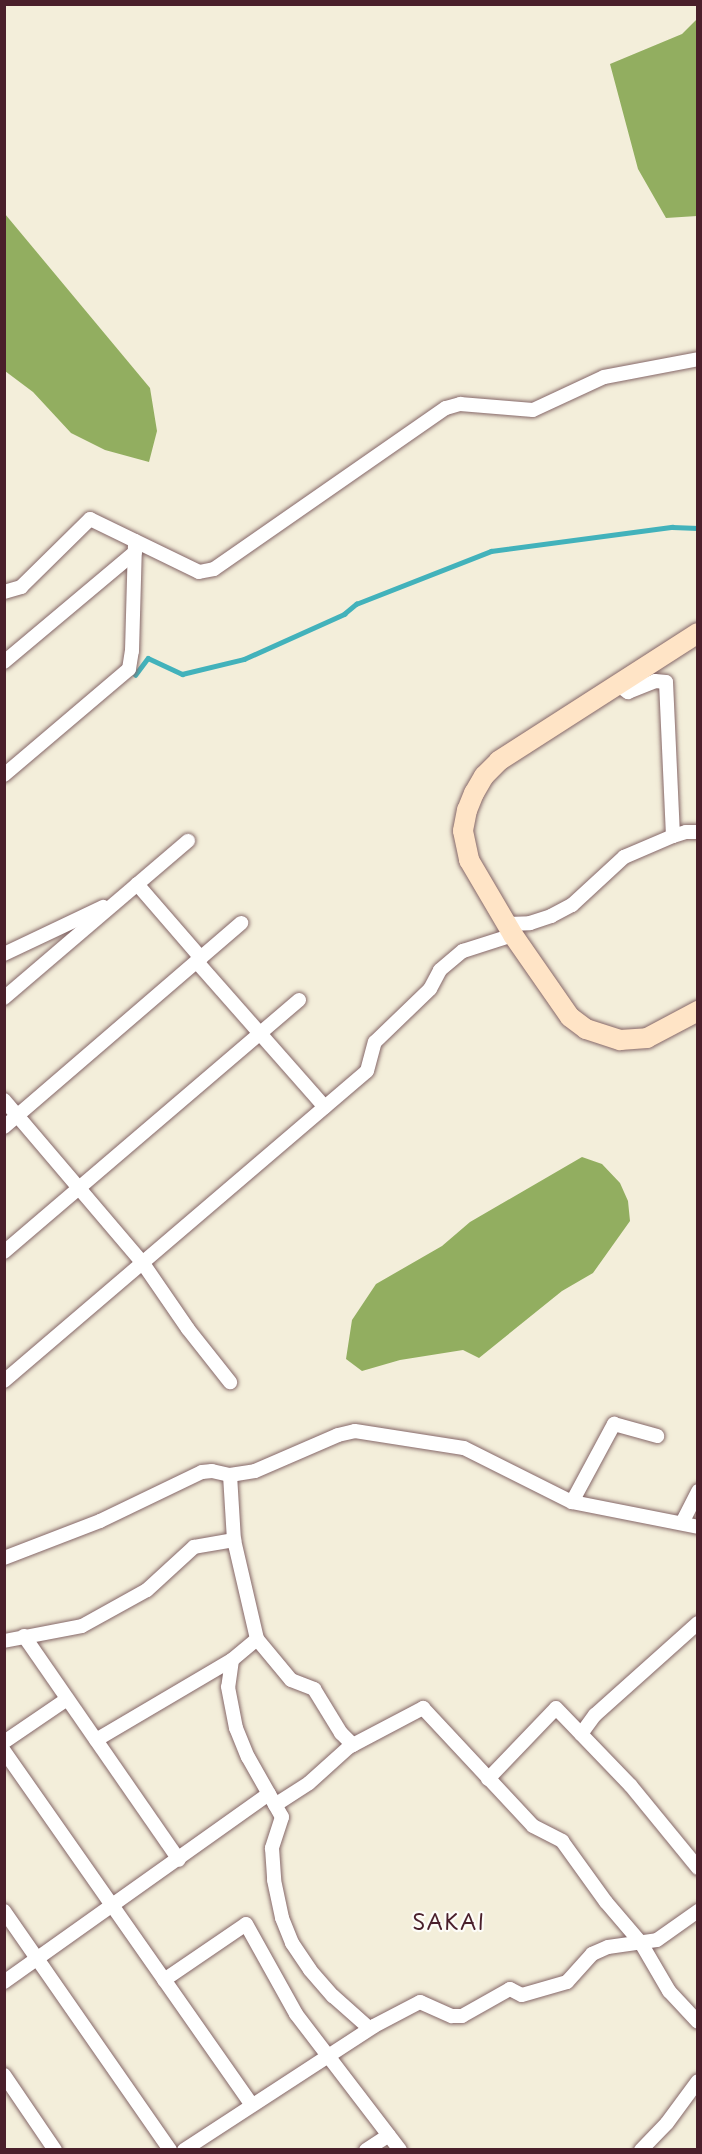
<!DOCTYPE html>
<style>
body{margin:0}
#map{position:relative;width:702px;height:2154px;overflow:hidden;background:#f3eeda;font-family:"Playpen Sans",sans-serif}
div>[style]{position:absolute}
.forest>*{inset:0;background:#92ae60}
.stream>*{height:4.5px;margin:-2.25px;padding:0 2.25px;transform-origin:2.25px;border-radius:2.25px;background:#42b2bb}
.roads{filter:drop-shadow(0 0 2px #856768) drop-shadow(0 0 2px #856768)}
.street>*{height:14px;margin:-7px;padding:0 7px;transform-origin:7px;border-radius:7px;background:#fff}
.secondary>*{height:20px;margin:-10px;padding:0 10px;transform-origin:10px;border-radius:10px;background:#ffe4c6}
span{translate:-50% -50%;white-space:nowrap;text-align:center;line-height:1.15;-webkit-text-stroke:4.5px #fdfcf7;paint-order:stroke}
.quarter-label{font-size:21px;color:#4a1f2b;letter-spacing:1.5px}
.frame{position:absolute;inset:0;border:6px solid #4a1f2b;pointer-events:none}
</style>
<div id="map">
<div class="forest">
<i style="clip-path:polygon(697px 19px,697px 216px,666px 218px,638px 169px,610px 64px,682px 34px)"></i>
<i style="clip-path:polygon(5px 214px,150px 388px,157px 431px,149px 462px,105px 450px,71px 433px,33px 392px,5px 371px)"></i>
<i style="clip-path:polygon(582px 1157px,602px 1164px,620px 1183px,628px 1201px,630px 1221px,593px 1273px,562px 1291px,479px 1358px,463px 1350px,400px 1360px,362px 1371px,346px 1359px,352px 1320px,376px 1284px,442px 1246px,470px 1222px)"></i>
</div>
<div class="stream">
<i style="left:135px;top:675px;width:21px;rotate:-53deg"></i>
<i style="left:148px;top:658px;width:38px;rotate:25deg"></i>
<i style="left:182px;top:674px;width:64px;rotate:-13.6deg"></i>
<i style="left:244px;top:659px;width:110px;rotate:-24.2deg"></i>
<i style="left:344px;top:614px;width:16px;rotate:-40deg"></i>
<i style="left:356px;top:604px;width:145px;rotate:-21.4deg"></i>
<i style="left:491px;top:551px;width:183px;rotate:-7.6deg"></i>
<i style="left:672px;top:527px;width:26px;rotate:2deg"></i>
</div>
<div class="roads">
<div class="street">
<i style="left:4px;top:592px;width:18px;rotate:-16deg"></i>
<i style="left:21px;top:587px;width:97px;rotate:-44.6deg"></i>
<i style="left:90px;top:519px;width:121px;rotate:25.9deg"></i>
<i style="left:199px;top:572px;width:15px;rotate:-11deg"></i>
<i style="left:214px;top:569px;width:282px;rotate:-34.8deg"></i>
<i style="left:446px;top:408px;width:15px;rotate:-16deg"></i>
<i style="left:460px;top:404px;width:73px;rotate:4.7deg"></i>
<i style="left:533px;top:410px;width:78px;rotate:-24.9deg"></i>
<i style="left:604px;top:377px;width:96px;rotate:-10.8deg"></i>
<i style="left:4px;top:662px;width:171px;rotate:-40deg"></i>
<i style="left:617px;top:684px;width:14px;rotate:36deg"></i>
<i style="left:628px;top:692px;width:29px;rotate:-22deg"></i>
<i style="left:655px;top:681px;width:11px;rotate:5deg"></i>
<i style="left:666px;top:682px;width:154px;rotate:87.4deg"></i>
<i style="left:4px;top:775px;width:164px;rotate:-40.3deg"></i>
<i style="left:129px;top:669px;width:18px;rotate:-81deg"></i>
<i style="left:132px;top:651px;width:110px;rotate:-88.4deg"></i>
<i style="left:137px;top:884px;width:98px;rotate:49.1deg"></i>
<i style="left:507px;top:924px;width:23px;rotate:-2deg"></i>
<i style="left:530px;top:923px;width:22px;rotate:-18deg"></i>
<i style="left:551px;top:916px;width:24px;rotate:-28deg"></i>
<i style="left:572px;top:905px;width:71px;rotate:-42.7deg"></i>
<i style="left:624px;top:857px;width:53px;rotate:-23.2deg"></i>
<i style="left:673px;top:836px;width:14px;rotate:-17deg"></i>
<i style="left:686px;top:832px;width:12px"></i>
<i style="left:4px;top:954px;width:110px;rotate:-25.4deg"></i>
<i style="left:197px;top:962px;width:193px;rotate:48.6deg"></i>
<i style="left:4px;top:998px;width:242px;rotate:-40.5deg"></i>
<i style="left:4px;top:1100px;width:213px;rotate:49.6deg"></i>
<i style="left:142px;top:1262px;width:81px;rotate:55.5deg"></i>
<i style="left:188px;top:1329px;width:68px;rotate:51.6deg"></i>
<i style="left:4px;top:1127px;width:313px;rotate:-40.7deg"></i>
<i style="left:4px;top:1252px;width:388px;rotate:-40.5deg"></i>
<i style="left:4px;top:1381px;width:477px;rotate:-40.5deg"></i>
<i style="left:367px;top:1071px;width:30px;rotate:-75deg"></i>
<i style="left:375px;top:1042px;width:76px;rotate:-43.9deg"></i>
<i style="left:430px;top:989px;width:21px;rotate:-62deg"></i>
<i style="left:440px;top:970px;width:30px;rotate:-40deg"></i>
<i style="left:463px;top:951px;width:52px;rotate:-17.7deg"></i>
<i style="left:230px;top:1475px;width:65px;rotate:86.5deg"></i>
<i style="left:234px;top:1540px;width:102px;rotate:76.9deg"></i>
<i style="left:257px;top:1639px;width:33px;rotate:140deg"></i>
<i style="left:232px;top:1660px;width:27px;rotate:98deg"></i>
<i style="left:228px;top:1687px;width:42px;rotate:79deg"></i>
<i style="left:236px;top:1728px;width:31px;rotate:68deg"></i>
<i style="left:248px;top:1757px;width:69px;rotate:60.5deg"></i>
<i style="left:282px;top:1817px;width:33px;rotate:108deg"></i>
<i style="left:272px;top:1848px;width:32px;rotate:86deg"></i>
<i style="left:274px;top:1880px;width:39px;rotate:78deg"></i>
<i style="left:282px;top:1918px;width:27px;rotate:68deg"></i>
<i style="left:292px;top:1943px;width:32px;rotate:56deg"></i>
<i style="left:310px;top:1970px;width:35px;rotate:49deg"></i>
<i style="left:333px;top:1996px;width:48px;rotate:41.6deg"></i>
<i style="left:572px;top:1502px;width:89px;rotate:-61.7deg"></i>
<i style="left:614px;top:1424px;width:45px;rotate:15.6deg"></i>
<i style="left:682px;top:1523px;width:36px;rotate:-63deg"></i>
<i style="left:4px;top:1558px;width:103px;rotate:-21.1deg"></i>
<i style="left:100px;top:1521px;width:113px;rotate:-25.7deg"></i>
<i style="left:202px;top:1472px;width:10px;rotate:-6deg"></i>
<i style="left:212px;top:1471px;width:18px;rotate:13deg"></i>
<i style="left:230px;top:1475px;width:25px;rotate:-9deg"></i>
<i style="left:255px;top:1471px;width:90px;rotate:-23.4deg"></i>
<i style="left:338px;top:1435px;width:17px;rotate:-13deg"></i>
<i style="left:355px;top:1431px;width:110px;rotate:8.9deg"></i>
<i style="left:464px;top:1448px;width:121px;rotate:26.6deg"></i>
<i style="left:572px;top:1502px;width:128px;rotate:11.2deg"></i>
<i style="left:24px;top:1636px;width:272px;rotate:55.3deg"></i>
<i style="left:257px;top:1639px;width:53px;rotate:50.3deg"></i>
<i style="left:291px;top:1680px;width:25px;rotate:21deg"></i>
<i style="left:314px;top:1689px;width:52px;rotate:58.5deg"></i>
<i style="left:341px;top:1733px;width:17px;rotate:45deg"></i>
<i style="left:4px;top:1641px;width:79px;rotate:-10.9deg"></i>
<i style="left:82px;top:1626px;width:74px;rotate:-29deg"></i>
<i style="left:147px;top:1590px;width:64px;rotate:-42.5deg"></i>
<i style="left:194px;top:1547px;width:41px;rotate:-9.9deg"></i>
<i style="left:581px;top:1734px;width:24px;rotate:-54deg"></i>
<i style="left:595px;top:1715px;width:138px;rotate:-41.8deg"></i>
<i style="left:96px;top:1740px;width:158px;rotate:-30.5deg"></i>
<i style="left:4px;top:1742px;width:76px;rotate:-34.3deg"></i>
<i style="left:4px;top:1751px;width:432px;rotate:55deg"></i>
<i style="left:488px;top:1779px;width:98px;rotate:-46.2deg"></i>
<i style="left:556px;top:1708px;width:108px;rotate:46.1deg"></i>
<i style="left:631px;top:1786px;width:106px;rotate:50.7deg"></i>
<i style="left:275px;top:1805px;width:40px;rotate:-32.9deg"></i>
<i style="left:309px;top:1783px;width:54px;rotate:-42deg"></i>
<i style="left:349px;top:1747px;width:84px;rotate:-27.8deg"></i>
<i style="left:423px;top:1708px;width:161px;rotate:47deg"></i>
<i style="left:533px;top:1826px;width:33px;rotate:27deg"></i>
<i style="left:562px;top:1841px;width:75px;rotate:54.2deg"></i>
<i style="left:606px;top:1902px;width:54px;rotate:49.5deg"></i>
<i style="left:641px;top:1943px;width:56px;rotate:59.7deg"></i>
<i style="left:669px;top:1991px;width:42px;rotate:46.9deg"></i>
<i style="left:4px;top:1911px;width:291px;rotate:55.2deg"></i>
<i style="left:164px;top:1980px;width:99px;rotate:-34.3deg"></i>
<i style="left:246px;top:1924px;width:103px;rotate:60.9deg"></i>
<i style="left:296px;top:2014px;width:171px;rotate:52.6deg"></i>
<i style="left:4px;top:1982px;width:325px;rotate:-35.4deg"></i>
<i style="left:4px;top:2075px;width:91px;rotate:55.8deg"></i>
<i style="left:184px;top:2150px;width:227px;rotate:-33.1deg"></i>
<i style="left:374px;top:2026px;width:52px;rotate:-27.6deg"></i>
<i style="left:420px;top:2002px;width:35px;rotate:24deg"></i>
<i style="left:452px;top:2016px;width:10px"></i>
<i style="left:462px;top:2016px;width:55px;rotate:-29.4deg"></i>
<i style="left:510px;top:1989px;width:13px;rotate:27deg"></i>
<i style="left:522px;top:1995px;width:47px;rotate:-16.1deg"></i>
<i style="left:567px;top:1982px;width:38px;rotate:-48deg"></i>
<i style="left:592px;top:1954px;width:17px;rotate:-24deg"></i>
<i style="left:608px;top:1947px;width:49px;rotate:-8.1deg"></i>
<i style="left:657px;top:1940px;width:50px;rotate:-35.3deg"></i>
<i style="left:366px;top:2150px;width:27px;rotate:-33deg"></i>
<i style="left:641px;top:2150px;width:37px;rotate:-46deg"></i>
<i style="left:667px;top:2123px;width:52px;rotate:-53.6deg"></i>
</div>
<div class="secondary">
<i style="left:698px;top:633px;width:237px;rotate:147.3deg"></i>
<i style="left:499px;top:761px;width:21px;rotate:135deg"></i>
<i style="left:484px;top:776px;width:20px;rotate:120deg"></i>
<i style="left:474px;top:793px;width:18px;rotate:112deg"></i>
<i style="left:467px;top:810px;width:21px;rotate:101deg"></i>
<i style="left:463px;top:831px;width:30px;rotate:78deg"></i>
<i style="left:469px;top:860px;width:87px;rotate:59.6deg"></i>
<i style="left:513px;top:935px;width:100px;rotate:55.2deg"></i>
<i style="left:570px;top:1017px;width:20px;rotate:37deg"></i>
<i style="left:586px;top:1029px;width:36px;rotate:18deg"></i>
<i style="left:620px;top:1040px;width:27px;rotate:-4deg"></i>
<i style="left:647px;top:1038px;width:58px;rotate:-27.9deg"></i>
</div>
</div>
<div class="quarter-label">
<span style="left:449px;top:1921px">SAKAI</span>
</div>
<div class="frame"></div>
</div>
